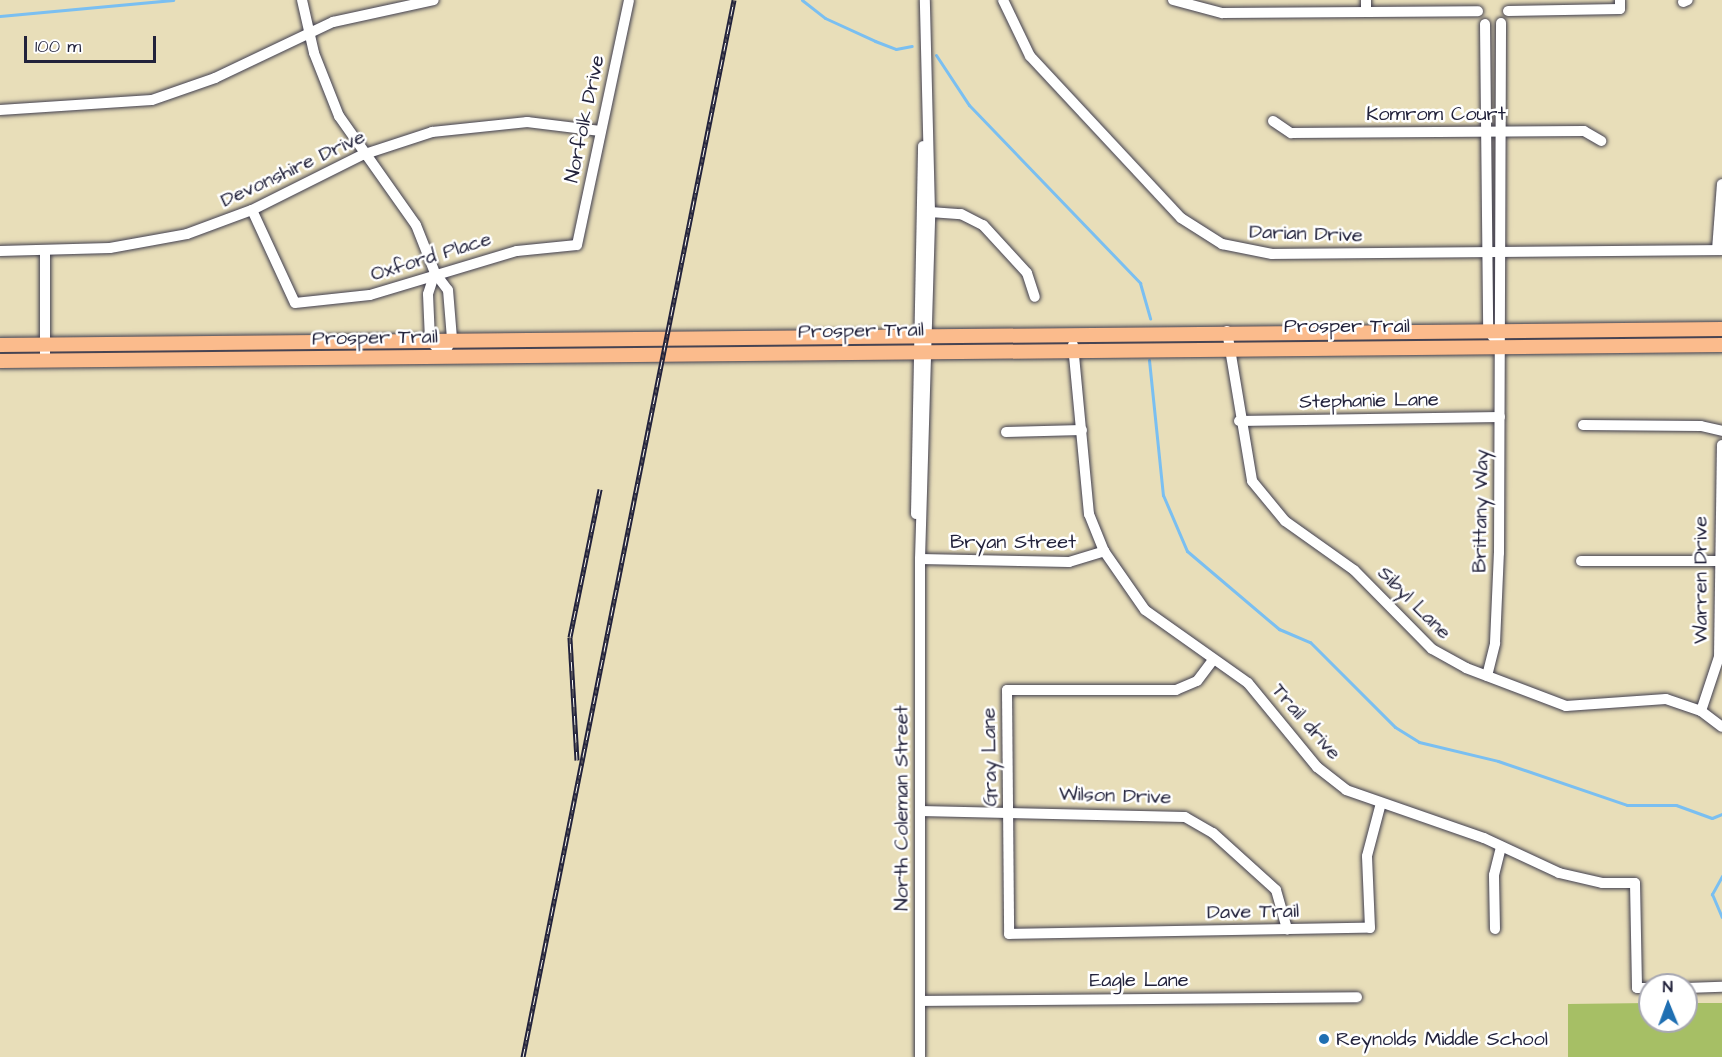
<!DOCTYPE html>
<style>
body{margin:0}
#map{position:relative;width:1722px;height:1057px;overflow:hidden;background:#e8deb9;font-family:"Architects Daughter",sans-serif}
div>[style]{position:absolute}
.green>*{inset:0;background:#a6bf65}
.stream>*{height:3px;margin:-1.5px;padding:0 1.5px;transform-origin:1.5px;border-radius:1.5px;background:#7abff1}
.roads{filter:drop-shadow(0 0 2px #403e4e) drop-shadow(0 0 2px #403e4e)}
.minor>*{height:10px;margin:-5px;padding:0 5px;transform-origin:5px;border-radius:5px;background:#fff}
.major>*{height:14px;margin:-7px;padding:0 7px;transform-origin:7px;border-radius:7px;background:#fbbb8c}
.rail>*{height:5px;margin-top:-2.5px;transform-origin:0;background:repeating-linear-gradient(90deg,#fff 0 9px,#22223b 0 18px);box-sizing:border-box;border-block:2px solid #22223b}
.dots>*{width:16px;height:16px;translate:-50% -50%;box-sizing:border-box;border:3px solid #fff;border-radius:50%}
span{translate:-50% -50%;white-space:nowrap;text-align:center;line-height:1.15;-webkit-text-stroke:5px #fff;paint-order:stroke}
.street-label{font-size:20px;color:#22223b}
.poi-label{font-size:20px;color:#22223b}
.left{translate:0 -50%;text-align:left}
.north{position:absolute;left:1638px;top:973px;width:60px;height:60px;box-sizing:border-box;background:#fff;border:2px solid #a7a7b1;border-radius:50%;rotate:359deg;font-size:16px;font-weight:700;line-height:24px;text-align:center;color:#22223b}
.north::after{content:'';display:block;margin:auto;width:21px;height:27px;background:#1f6fb2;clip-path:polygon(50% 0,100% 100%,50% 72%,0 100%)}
.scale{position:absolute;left:24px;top:36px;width:132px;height:27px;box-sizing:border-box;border:3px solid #22223b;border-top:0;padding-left:8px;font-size:18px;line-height:21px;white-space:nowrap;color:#22223b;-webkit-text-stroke:4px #fff;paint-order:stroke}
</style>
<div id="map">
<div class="green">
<i style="clip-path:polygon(1650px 1003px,1650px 1021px,1686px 1021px,1686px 1003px,1722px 1003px,1722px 1057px,1568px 1057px,1568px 1004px)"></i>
</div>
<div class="stream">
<i style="left:802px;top:0;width:29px;rotate:38deg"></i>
<i style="left:825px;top:18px;width:55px;rotate:24.7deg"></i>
<i style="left:875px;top:41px;width:22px;rotate:21deg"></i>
<i style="left:896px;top:49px;width:16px;rotate:-11deg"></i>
<i style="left:0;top:16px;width:174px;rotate:-5.3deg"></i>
<i style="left:936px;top:55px;width:60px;rotate:56.6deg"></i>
<i style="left:969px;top:105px;width:247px;rotate:46.1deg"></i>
<i style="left:1140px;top:283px;width:37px;rotate:74deg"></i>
<i style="left:1149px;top:360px;width:136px;rotate:84.1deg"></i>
<i style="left:1163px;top:495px;width:61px;rotate:66.8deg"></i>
<i style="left:1187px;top:551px;width:121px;rotate:40.3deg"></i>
<i style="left:1279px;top:629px;width:34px;rotate:23deg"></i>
<i style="left:1310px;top:642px;width:120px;rotate:45deg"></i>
<i style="left:1395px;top:727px;width:28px;rotate:32deg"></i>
<i style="left:1419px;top:742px;width:81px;rotate:13.5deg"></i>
<i style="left:1498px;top:761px;width:136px;rotate:18.8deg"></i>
<i style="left:1627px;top:805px;width:49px"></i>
<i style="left:1676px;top:805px;width:38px;rotate:20deg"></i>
<i style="left:1712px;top:818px;width:11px;rotate:-22deg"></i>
<i style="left:1722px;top:876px;width:21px;rotate:119deg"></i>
<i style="left:1712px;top:894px;width:25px;rotate:67deg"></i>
</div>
<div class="roads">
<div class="minor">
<i style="left:302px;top:0;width:54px;rotate:77.2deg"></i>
<i style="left:314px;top:53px;width:68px;rotate:68.4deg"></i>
<i style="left:339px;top:116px;width:133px;rotate:54.8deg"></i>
<i style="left:416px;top:225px;width:52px;rotate:68.4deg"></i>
<i style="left:435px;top:273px;width:21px;rotate:53deg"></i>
<i style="left:448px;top:290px;width:49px;rotate:85.3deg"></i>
<i style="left:452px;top:339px;width:18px;rotate:119deg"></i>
<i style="left:443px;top:355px;width:20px;rotate:-131deg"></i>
<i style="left:430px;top:340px;width:46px;rotate:-92.5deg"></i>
<i style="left:428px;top:294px;width:22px;rotate:-72deg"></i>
<i style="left:1003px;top:0;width:62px;rotate:64.3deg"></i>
<i style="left:1030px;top:56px;width:221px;rotate:47deg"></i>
<i style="left:1181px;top:218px;width:49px;rotate:32.4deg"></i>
<i style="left:1222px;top:244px;width:51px;rotate:11.3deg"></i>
<i style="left:1272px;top:254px;width:450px;rotate:-0.5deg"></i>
<i style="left:1173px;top:0;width:51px;rotate:14.9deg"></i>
<i style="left:1222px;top:13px;width:256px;rotate:-0.4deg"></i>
<i style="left:1366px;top:0;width:12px;rotate:90deg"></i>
<i style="left:1683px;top:2px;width:5px;rotate:-22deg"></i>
<i style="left:1508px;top:11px;width:112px;rotate:-1deg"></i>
<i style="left:1620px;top:9px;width:9px;rotate:-90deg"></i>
<i style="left:1485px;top:24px;width:304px;rotate:89.4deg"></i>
<i style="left:1488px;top:328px;width:10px;rotate:61deg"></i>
<i style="left:0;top:110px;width:152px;rotate:-3.8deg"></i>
<i style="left:152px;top:100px;width:67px;rotate:-19.2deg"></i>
<i style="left:215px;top:78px;width:131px;rotate:-25.4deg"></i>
<i style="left:333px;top:22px;width:103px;rotate:-12.3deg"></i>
<i style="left:1273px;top:121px;width:22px;rotate:34deg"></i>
<i style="left:1291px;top:133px;width:293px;rotate:-0.4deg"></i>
<i style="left:1584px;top:131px;width:20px;rotate:30deg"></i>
<i style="left:252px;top:210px;width:102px;rotate:65.2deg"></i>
<i style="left:295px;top:303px;width:75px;rotate:-6.1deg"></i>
<i style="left:370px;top:295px;width:153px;rotate:-16.7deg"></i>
<i style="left:517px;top:251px;width:60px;rotate:-5.7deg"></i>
<i style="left:577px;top:245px;width:250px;rotate:-78deg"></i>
<i style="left:930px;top:212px;width:31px;rotate:4deg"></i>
<i style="left:961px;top:214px;width:25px;rotate:27deg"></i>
<i style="left:983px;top:225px;width:65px;rotate:47.5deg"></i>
<i style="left:1027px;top:273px;width:25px;rotate:72deg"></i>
<i style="left:1717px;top:250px;width:66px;rotate:-85.7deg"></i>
<i style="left:0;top:251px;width:110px;rotate:-1.6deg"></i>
<i style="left:110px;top:248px;width:78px;rotate:-10.3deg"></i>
<i style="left:187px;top:234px;width:69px;rotate:-20.3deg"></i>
<i style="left:252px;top:210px;width:123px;rotate:-26.6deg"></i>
<i style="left:362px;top:155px;width:74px;rotate:-18.2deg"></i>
<i style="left:432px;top:132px;width:96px;rotate:-6deg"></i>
<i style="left:527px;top:122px;width:74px;rotate:7deg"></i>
<i style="left:45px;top:251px;width:109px;rotate:90deg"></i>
<i style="left:1227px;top:331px;width:152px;rotate:80.5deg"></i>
<i style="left:1252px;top:481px;width:52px;rotate:50.5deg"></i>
<i style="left:1285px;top:521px;width:85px;rotate:35.4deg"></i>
<i style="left:1354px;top:570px;width:111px;rotate:45.4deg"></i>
<i style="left:1432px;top:649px;width:39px;rotate:29deg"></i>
<i style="left:1466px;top:668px;width:107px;rotate:20.8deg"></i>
<i style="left:1566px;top:706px;width:100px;rotate:-4deg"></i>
<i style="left:1666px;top:699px;width:37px;rotate:19deg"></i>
<i style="left:1701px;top:711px;width:26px;rotate:37deg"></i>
<i style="left:1073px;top:345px;width:170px;rotate:84.6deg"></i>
<i style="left:1089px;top:514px;width:40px;rotate:68deg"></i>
<i style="left:1104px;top:551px;width:72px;rotate:55.2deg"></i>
<i style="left:1145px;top:610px;width:126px;rotate:35.3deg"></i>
<i style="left:1248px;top:683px;width:109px;rotate:50.6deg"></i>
<i style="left:1317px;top:767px;width:37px;rotate:38deg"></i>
<i style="left:1346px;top:790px;width:146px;rotate:19.2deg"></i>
<i style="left:1484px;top:838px;width:83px;rotate:25deg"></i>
<i style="left:1559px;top:873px;width:44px;rotate:13.1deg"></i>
<i style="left:1602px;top:883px;width:33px"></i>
<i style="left:1635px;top:883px;width:105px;rotate:88.9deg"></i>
<i style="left:1637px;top:988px;width:13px"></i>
<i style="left:1239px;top:421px;width:261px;rotate:-0.9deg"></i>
<i style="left:1583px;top:425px;width:118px;rotate:0.5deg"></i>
<i style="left:1701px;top:426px;width:22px;rotate:13deg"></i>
<i style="left:1006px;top:432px;width:76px;rotate:-1.5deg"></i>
<i style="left:916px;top:514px;width:368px;rotate:-88.9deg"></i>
<i style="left:920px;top:559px;width:149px;rotate:1.2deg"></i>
<i style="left:1069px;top:562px;width:37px;rotate:-17deg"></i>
<i style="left:1581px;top:561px;width:138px"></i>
<i style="left:1213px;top:660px;width:26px;rotate:127deg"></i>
<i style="left:1197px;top:681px;width:23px;rotate:157deg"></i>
<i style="left:1176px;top:690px;width:169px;rotate:180deg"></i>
<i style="left:1007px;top:690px;width:244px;rotate:89.5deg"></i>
<i style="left:1009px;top:934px;width:361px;rotate:-1deg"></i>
<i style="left:1370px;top:928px;width:72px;rotate:-92.4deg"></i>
<i style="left:1367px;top:856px;width:55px;rotate:-75.2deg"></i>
<i style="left:1487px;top:676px;width:34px;rotate:-76deg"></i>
<i style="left:1495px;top:643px;width:90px;rotate:-87.5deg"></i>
<i style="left:1499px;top:553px;width:530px;rotate:-89.78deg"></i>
<i style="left:1701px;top:711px;width:57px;rotate:-71.6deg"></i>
<i style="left:1719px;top:657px;width:212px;rotate:-89.2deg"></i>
<i style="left:920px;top:811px;width:265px;rotate:1.3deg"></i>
<i style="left:1185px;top:817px;width:32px;rotate:30deg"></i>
<i style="left:1213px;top:833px;width:85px;rotate:42.1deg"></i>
<i style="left:1276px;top:890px;width:41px;rotate:74.2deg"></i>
<i style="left:1495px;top:929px;width:54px;rotate:-91.1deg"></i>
<i style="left:1494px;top:875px;width:29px;rotate:-76deg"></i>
<i style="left:1686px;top:988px;width:36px;rotate:-2deg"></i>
<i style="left:921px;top:1001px;width:436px;rotate:-0.5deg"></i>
<i style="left:920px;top:1057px;width:498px;rotate:-90deg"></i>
<i style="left:920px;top:559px;width:347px;rotate:-88.3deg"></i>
<i style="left:930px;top:212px;width:212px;rotate:-91.4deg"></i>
</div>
<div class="major">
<i style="left:0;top:345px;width:1722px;rotate:-0.53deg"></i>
<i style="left:0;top:361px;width:1722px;rotate:-0.53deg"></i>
</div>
</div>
<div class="rail">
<i style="left:577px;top:760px;width:123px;rotate:-93.3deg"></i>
<i style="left:570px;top:637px;width:151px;rotate:-78.5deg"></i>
<i style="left:523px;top:1057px;width:1078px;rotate:-78.71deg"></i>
</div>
<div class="dots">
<i style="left:1324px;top:1039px;background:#1f6fb2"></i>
</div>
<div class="street-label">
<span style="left:1436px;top:114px">Komrom Court</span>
<span style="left:585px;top:119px;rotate:-78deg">Norfolk Drive</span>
<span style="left:293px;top:169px;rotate:-25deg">Devonshire Drive</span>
<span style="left:1306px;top:234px;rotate:2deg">Darian Drive</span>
<span style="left:431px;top:257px;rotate:-17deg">Oxford Place</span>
<span style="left:1347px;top:326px">Prosper Trail</span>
<span style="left:861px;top:331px;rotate:-1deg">Prosper Trail</span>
<span style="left:375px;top:338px;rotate:-1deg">Prosper Trail</span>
<span style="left:1369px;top:401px;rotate:-1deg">Stephanie Lane</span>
<span style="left:1481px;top:511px;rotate:-89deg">Brittany Way</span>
<span style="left:1013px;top:542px">Bryan Street</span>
<span style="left:1701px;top:580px;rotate:-90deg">Warren Drive</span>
<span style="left:1414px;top:603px;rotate:45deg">Sibyl Lane</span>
<span style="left:1306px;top:722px;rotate:49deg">Trail drive</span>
<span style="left:990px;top:757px;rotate:-91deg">Gray Lane</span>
<span style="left:1115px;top:796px;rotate:2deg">Wilson Drive</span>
<span style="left:902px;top:808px;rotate:-90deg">North Coleman Street</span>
<span style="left:1253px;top:912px;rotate:-1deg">Dave Trail</span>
<span style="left:1139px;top:980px">Eagle Lane</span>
</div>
<div class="poi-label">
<span class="left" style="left:1336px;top:1039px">Reynolds Middle School</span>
</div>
<div class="north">N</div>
<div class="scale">100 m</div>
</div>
